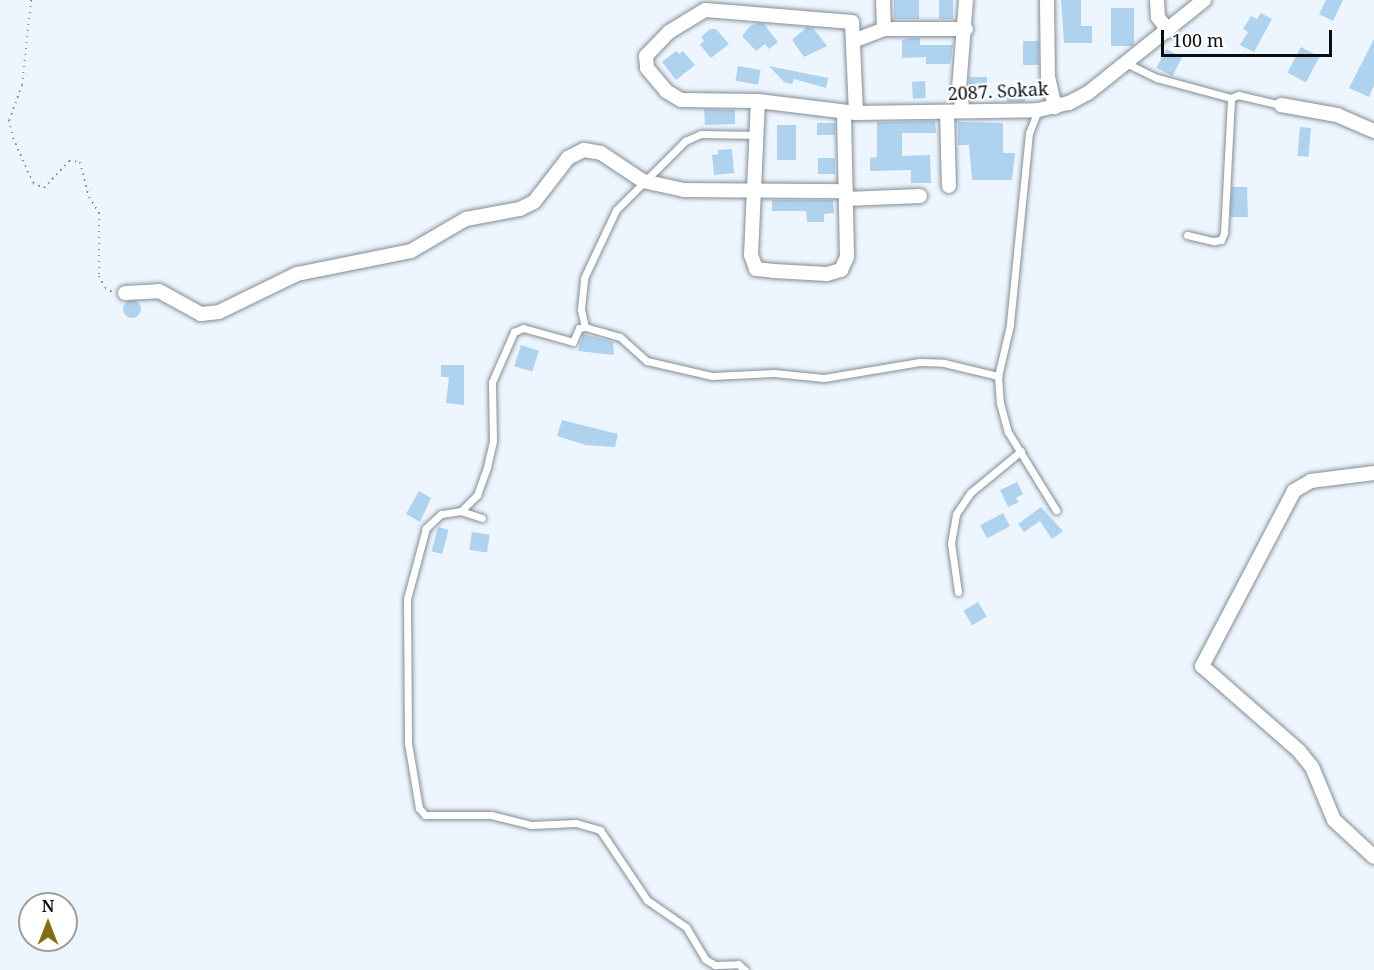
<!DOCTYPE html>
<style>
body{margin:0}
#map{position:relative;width:1374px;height:970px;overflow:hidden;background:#edf6fe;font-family:"Noto Serif",serif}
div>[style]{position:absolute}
.building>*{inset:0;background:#afd2ef;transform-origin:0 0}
.round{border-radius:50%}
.path>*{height:2px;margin-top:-1px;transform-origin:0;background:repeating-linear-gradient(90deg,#8c9398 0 1.5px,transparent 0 6px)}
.roads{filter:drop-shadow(0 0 2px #848d94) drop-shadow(0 0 2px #848d94)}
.lane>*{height:7px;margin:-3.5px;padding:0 3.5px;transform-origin:3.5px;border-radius:3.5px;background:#fff}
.street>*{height:14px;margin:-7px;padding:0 7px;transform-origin:7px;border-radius:7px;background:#fff}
span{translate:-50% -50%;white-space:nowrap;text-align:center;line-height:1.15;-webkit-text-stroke:4.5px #fff;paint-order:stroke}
.street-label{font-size:18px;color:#0b0e10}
.north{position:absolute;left:18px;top:892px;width:60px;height:60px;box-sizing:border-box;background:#fff;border:2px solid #9d9f9f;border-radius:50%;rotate:0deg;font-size:16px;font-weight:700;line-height:24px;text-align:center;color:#0b0e10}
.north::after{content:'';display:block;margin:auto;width:21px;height:27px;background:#837010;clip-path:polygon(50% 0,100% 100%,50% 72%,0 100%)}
.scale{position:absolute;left:1161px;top:30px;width:171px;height:27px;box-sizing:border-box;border:3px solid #0b0e10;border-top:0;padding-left:8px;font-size:18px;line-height:21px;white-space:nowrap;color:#0b0e10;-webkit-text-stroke:4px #fff;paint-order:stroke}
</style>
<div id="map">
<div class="building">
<i style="left:894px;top:0;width:25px;height:19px"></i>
<i style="left:939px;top:0;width:14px;height:19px"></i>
<i style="clip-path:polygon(1061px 0,1081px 0,1081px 26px,1092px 26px,1092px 43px,1064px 43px)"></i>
<i style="clip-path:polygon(1326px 0,1343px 0,1333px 21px,1319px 14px)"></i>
<i style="left:1111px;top:8px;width:23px;height:38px"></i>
<i style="clip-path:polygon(1261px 13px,1272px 19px,1254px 52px,1240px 45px,1248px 32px,1243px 29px,1251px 16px,1257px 19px)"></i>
<i style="clip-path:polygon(759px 23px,764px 24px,778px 42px,769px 49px,765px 44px,756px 51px,742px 36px,750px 26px)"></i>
<i style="clip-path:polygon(807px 27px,813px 28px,827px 46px,804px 57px,792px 40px)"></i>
<i style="clip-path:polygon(710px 29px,716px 29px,729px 44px,711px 58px,700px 45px,704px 41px,701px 37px)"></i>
<i style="clip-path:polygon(909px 38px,920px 38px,920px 45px,953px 45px,950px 64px,926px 64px,926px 57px,902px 58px,902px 40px)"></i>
<i style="clip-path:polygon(1374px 39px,1374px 85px,1369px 97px,1349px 88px)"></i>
<i style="left:1023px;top:41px;width:16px;height:24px"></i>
<i style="left:1301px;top:47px;width:21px;height:29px;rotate:28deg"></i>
<i style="left:1166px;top:49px;width:18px;height:21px;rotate:27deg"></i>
<i style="clip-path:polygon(676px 51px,679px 54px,683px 51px,695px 65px,676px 80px,662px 62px)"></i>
<i style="left:738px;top:66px;width:23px;height:15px;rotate:10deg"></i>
<i style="clip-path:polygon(769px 66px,828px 78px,826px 88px,794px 79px,792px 84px,784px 82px)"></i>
<i style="left:969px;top:77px;width:18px;height:12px"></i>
<i style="left:925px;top:81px;width:17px;height:13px;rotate:87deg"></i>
<i style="left:1007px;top:88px;width:18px;height:14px"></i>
<i style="clip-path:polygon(704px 109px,735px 110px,735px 124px,705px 125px)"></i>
<i style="clip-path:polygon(935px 121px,936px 133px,902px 133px,902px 156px,930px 155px,931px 183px,911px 183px,911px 170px,870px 171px,870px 158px,877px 157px,877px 122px)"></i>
<i style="clip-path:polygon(958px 122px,1003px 123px,1003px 153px,1015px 153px,1012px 180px,972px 180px,969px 145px,958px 145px)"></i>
<i style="left:835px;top:123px;width:12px;height:18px;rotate:90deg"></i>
<i style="left:777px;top:125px;width:19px;height:35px"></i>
<i style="left:1300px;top:127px;width:11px;height:29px;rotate:5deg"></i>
<i style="clip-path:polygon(732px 149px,734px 173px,714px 175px,712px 155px,718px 154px,718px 150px)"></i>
<i style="left:818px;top:158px;width:17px;height:16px"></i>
<i style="clip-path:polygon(1232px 187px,1247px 187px,1248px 217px,1230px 217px)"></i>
<i style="clip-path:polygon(772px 200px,833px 200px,834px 213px,824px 214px,824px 222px,807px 222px,806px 211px,772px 211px)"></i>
<i class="round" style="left:123px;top:300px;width:18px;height:18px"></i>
<i style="clip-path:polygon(583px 334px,613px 342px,614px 355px,578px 351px)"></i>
<i style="left:521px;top:345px;width:19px;height:22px;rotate:18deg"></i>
<i style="clip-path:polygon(441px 365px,464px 365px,464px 405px,446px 403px,449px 377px,441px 377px)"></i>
<i style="clip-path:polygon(562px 420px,618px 434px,615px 447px,585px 445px,557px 436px)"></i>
<i style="clip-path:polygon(1017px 482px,1023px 494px,1016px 498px,1019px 502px,1008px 507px,1000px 490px)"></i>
<i style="clip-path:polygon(419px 491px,431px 498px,420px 522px,406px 514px)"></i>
<i style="clip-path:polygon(1041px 507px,1063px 531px,1052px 539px,1040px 521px,1024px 532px,1018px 524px)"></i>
<i style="left:1003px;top:513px;width:15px;height:26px;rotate:62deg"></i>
<i style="left:438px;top:527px;width:11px;height:25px;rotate:15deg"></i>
<i style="left:472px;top:532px;width:18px;height:18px;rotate:9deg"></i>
<i style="left:978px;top:602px;width:17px;height:17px;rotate:59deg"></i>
</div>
<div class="path">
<i style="left:31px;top:0;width:85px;rotate:96deg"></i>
<i style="left:22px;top:85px;width:37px;rotate:110deg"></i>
<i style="left:9px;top:120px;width:18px;rotate:77deg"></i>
<i style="left:13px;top:138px;width:49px;rotate:66deg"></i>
<i style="left:33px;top:183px;width:12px;rotate:24deg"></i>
<i style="left:44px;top:188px;width:37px;rotate:-47deg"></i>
<i style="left:69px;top:161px;width:11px;rotate:5deg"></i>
<i style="left:80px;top:162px;width:36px;rotate:76deg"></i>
<i style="left:89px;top:197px;width:19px;rotate:58deg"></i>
<i style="left:99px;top:213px;width:63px;rotate:90deg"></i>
<i style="left:99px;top:276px;width:13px;rotate:63deg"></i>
<i style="left:105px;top:288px;width:10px;rotate:29deg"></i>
</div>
<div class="roads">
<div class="lane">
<i style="left:1128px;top:64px;width:32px;rotate:26deg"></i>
<i style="left:1157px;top:78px;width:77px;rotate:15.1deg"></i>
<i style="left:1038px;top:110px;width:25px;rotate:111deg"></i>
<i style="left:1029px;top:133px;width:193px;rotate:95.7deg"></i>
<i style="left:1010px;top:325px;width:52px;rotate:103.2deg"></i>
<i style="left:998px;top:376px;width:27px;rotate:86deg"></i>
<i style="left:1000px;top:403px;width:30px;rotate:75deg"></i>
<i style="left:1008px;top:432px;width:92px;rotate:58.4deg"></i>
<i style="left:1187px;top:235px;width:28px;rotate:13deg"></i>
<i style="left:1214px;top:241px;width:7px;rotate:-8deg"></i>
<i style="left:1221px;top:240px;width:8px;rotate:-67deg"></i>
<i style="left:1224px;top:233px;width:135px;rotate:-87deg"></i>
<i style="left:1231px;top:98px;width:8px;rotate:-23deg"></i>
<i style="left:1238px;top:95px;width:44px;rotate:13.1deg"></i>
<i style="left:585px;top:327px;width:36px;rotate:16deg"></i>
<i style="left:620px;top:337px;width:36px;rotate:42deg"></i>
<i style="left:647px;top:361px;width:67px;rotate:13deg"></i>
<i style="left:712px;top:376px;width:62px;rotate:-2.8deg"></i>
<i style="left:774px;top:373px;width:50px;rotate:5.7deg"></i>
<i style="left:824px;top:378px;width:97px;rotate:-9.5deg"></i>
<i style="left:920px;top:362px;width:24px;rotate:2deg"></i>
<i style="left:944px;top:363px;width:56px;rotate:13.5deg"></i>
<i style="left:461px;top:511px;width:20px;rotate:171deg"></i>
<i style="left:441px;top:514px;width:21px;rotate:137deg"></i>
<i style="left:426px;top:528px;width:73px;rotate:105deg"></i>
<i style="left:407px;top:599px;width:144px;rotate:89.6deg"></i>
<i style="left:408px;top:743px;width:66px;rotate:80.4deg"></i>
<i style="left:419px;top:808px;width:9px;rotate:49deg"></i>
<i style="left:425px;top:815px;width:66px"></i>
<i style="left:491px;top:815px;width:41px;rotate:14deg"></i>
<i style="left:531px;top:825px;width:45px;rotate:-2.5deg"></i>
<i style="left:576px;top:823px;width:25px;rotate:16deg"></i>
<i style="left:600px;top:830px;width:84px;rotate:56.1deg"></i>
<i style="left:647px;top:900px;width:47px;rotate:34.7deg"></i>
<i style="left:686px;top:927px;width:37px;rotate:59deg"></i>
<i style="left:705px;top:959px;width:12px;rotate:31deg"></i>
<i style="left:715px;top:965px;width:23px;rotate:-2deg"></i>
<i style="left:738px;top:964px;width:9px;rotate:41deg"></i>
<i style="left:482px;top:518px;width:22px;rotate:-162deg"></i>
<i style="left:461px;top:511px;width:23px;rotate:-45deg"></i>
<i style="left:477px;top:495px;width:30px;rotate:-70deg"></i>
<i style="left:487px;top:467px;width:27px;rotate:-77deg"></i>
<i style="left:493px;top:441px;width:59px;rotate:-91deg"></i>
<i style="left:492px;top:382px;width:55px;rotate:-66.3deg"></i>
<i style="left:514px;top:332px;width:10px;rotate:-24deg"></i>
<i style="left:523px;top:328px;width:52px;rotate:15.6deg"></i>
<i style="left:573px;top:342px;width:15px;rotate:-67deg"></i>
<i style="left:579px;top:328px;width:6px;rotate:-9deg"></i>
<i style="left:585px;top:327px;width:18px;rotate:-103deg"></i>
<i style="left:581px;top:309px;width:31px;rotate:-84deg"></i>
<i style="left:584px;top:278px;width:75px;rotate:-64.8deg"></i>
<i style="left:616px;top:210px;width:98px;rotate:-45deg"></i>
<i style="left:685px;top:141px;width:17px;rotate:-24deg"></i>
<i style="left:701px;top:134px;width:58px;rotate:1deg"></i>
<i style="left:958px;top:592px;width:49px;rotate:-98.1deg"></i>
<i style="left:951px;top:543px;width:29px;rotate:-80deg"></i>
<i style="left:956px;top:514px;width:25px;rotate:-56deg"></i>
<i style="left:970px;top:493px;width:66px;rotate:-39.5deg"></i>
</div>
<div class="street">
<i style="left:883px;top:0;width:29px;rotate:88deg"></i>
<i style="left:884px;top:29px;width:82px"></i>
<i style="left:1047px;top:0;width:77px;rotate:89.3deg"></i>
<i style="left:1048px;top:77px;width:31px;rotate:77deg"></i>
<i style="left:1157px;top:0;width:17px;rotate:87deg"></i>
<i style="left:1158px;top:17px;width:17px;rotate:54deg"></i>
<i style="left:853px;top:41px;width:33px;rotate:-21deg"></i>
<i style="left:758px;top:101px;width:154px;rotate:92.6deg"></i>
<i style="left:751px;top:255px;width:15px;rotate:70deg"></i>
<i style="left:756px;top:269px;width:18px;rotate:6deg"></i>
<i style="left:774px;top:271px;width:53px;rotate:3.2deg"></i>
<i style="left:827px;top:274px;width:15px;rotate:-16deg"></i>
<i style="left:841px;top:270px;width:14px;rotate:-65deg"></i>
<i style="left:847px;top:257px;width:144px;rotate:-91.2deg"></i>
<i style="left:1281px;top:105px;width:57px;rotate:10.1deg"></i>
<i style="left:1337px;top:115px;width:40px;rotate:23.4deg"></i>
<i style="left:963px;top:111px;width:22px;rotate:-100deg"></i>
<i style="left:959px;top:89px;width:89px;rotate:-85.5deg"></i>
<i style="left:947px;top:112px;width:74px;rotate:88.5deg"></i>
<i style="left:856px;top:113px;width:91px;rotate:-92.5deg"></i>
<i style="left:852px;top:22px;width:147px;rotate:-175.3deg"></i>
<i style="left:705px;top:10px;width:42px;rotate:148.6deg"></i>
<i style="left:669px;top:32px;width:33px;rotate:134deg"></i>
<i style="left:646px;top:56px;width:12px;rotate:85deg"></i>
<i style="left:647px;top:68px;width:30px;rotate:50deg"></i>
<i style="left:666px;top:91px;width:17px;rotate:31deg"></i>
<i style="left:681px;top:100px;width:77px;rotate:0.7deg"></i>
<i style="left:758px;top:101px;width:99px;rotate:7deg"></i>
<i style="left:856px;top:113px;width:182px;rotate:-0.9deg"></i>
<i style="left:1038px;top:110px;width:32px;rotate:-13deg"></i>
<i style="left:1069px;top:103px;width:21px;rotate:-28deg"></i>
<i style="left:1088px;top:93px;width:149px;rotate:-38.7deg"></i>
<i style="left:846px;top:199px;width:74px;rotate:-2.3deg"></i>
<i style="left:125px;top:293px;width:34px;rotate:-3deg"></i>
<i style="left:159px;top:291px;width:48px;rotate:28.7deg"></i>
<i style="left:201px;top:314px;width:18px;rotate:-6deg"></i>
<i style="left:219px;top:312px;width:87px;rotate:-26deg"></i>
<i style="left:297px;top:274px;width:116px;rotate:-11.4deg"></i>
<i style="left:411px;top:251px;width:64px;rotate:-30.2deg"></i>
<i style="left:466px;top:219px;width:55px;rotate:-10.5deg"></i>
<i style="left:520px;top:209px;width:16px;rotate:-27deg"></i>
<i style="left:534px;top:202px;width:56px;rotate:-52.3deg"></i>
<i style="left:568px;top:158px;width:18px;rotate:-27deg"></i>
<i style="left:584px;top:150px;width:17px;rotate:10deg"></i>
<i style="left:601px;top:153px;width:50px;rotate:33.7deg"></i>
<i style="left:643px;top:181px;width:42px;rotate:12.4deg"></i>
<i style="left:684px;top:190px;width:162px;rotate:0.4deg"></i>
<i style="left:1374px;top:473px;width:64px;rotate:172.8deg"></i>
<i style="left:1311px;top:481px;width:20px;rotate:150deg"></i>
<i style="left:1294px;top:491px;width:198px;rotate:117.7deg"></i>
<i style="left:1202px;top:666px;width:129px;rotate:41.2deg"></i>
<i style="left:1299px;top:751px;width:21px;rotate:51deg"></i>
<i style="left:1312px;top:767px;width:57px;rotate:67.5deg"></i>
<i style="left:1334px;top:820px;width:54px;rotate:42.8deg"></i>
</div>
</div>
<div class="street-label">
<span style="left:998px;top:91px;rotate:-3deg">2087. Sokak</span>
</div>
<div class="north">N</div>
<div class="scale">100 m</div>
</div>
